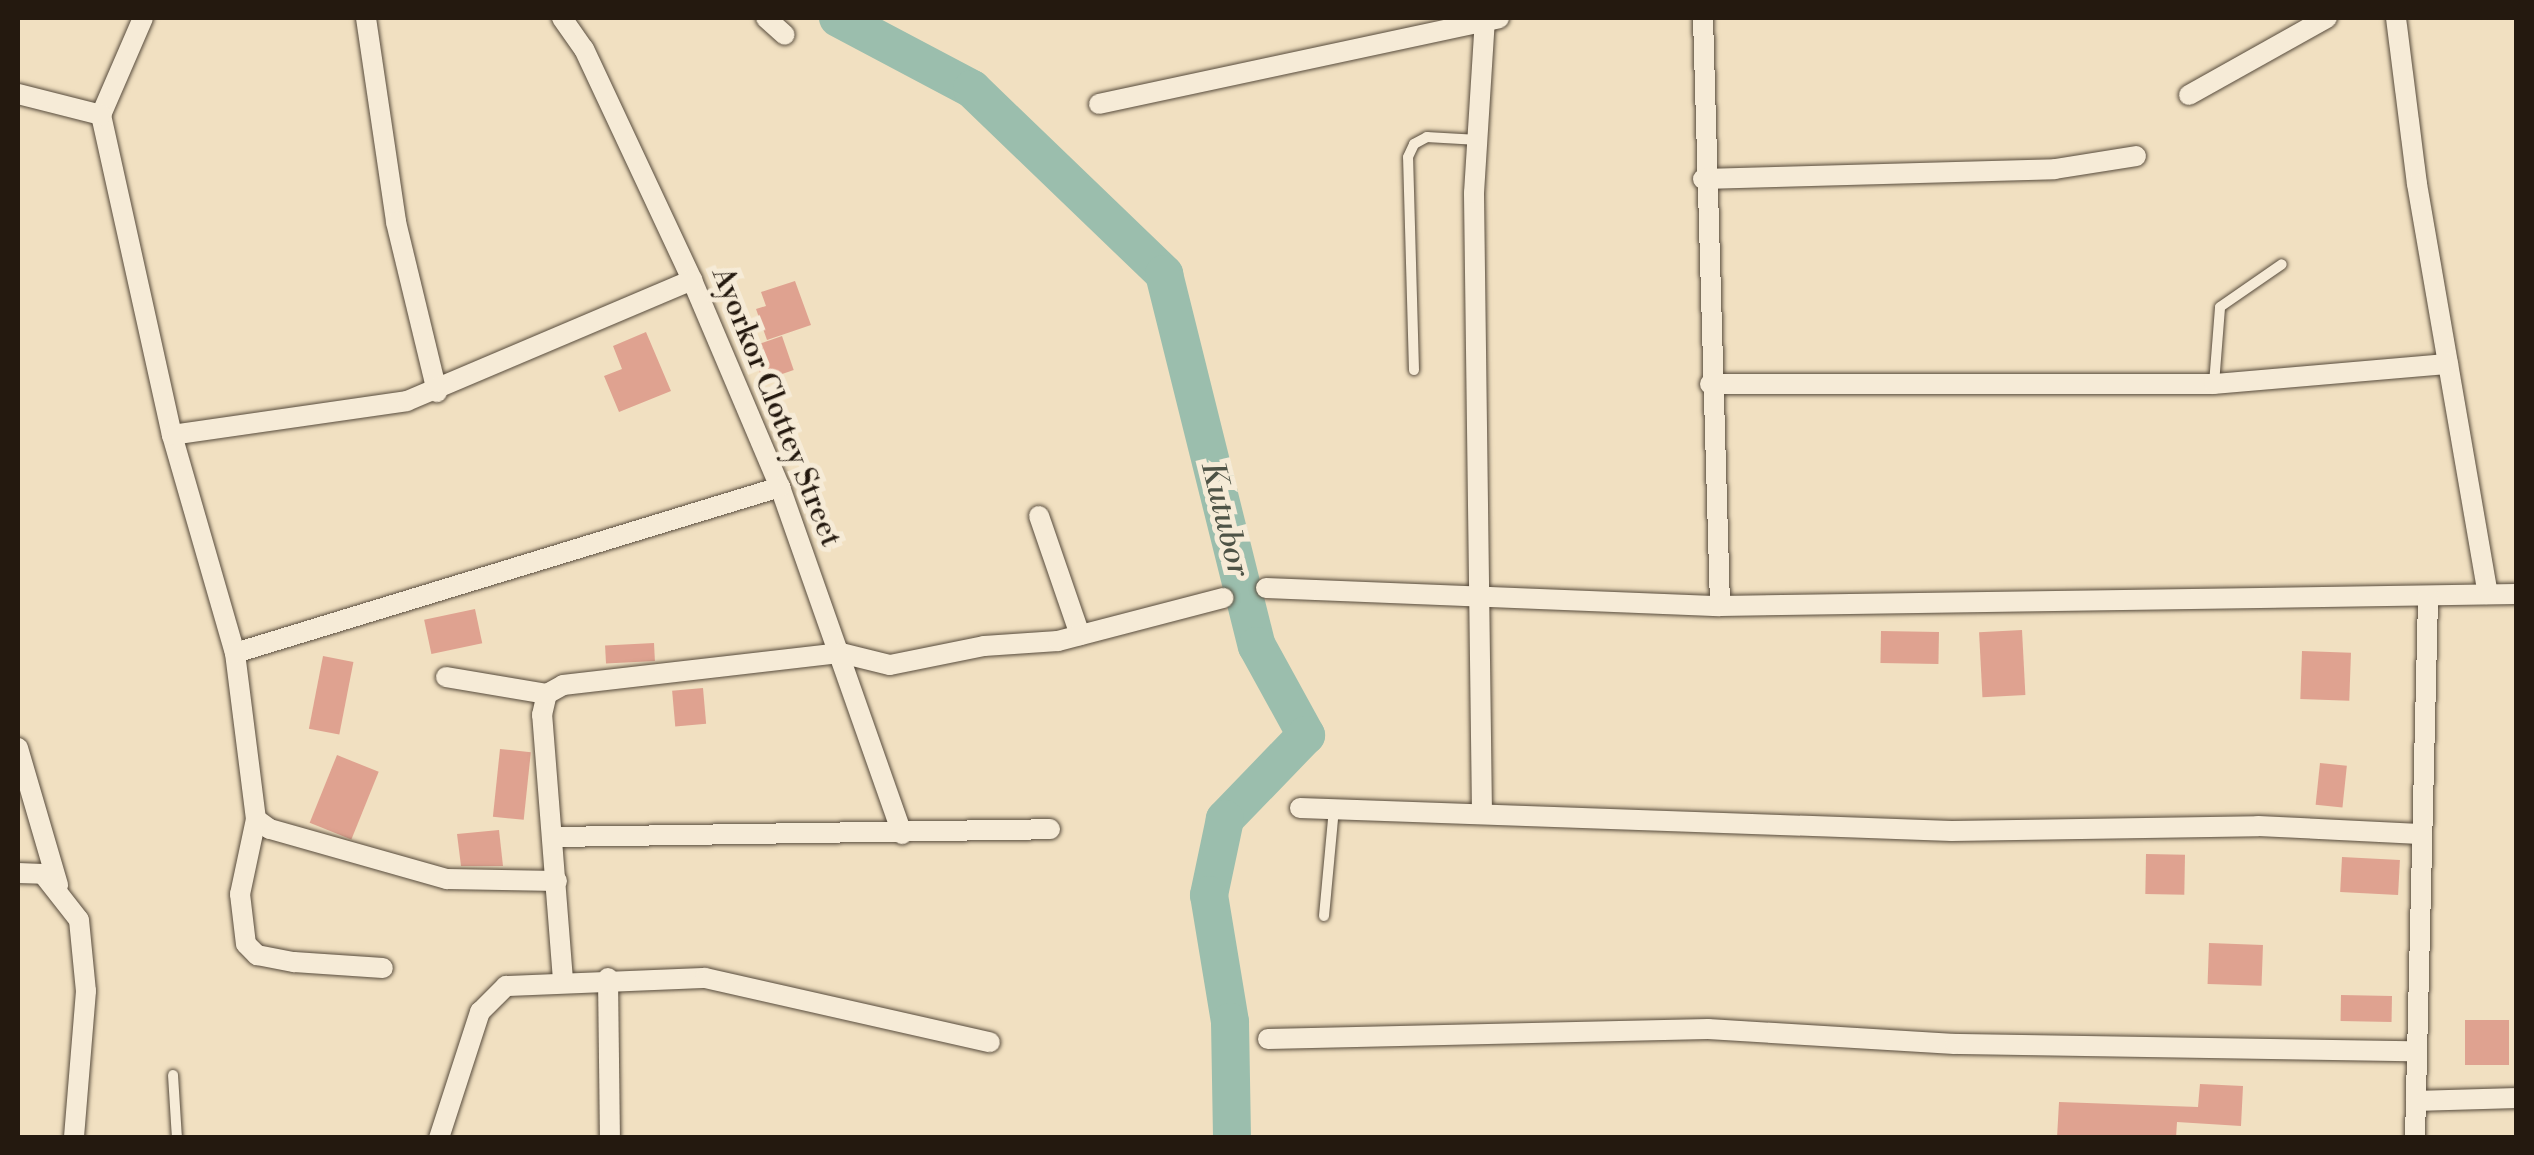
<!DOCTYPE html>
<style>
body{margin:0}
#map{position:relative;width:2534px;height:1155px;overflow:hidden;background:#f1e0c1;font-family:"Libre Bodoni",serif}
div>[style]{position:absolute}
.river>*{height:38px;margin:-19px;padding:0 19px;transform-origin:19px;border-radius:19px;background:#9bbead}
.building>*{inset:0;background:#dfa290;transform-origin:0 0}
.roads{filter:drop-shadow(0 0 2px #574b3c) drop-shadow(0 0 2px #574b3c)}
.service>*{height:10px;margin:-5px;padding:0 5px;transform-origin:5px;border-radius:5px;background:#f6ebd7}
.minor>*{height:20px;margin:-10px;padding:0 10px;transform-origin:10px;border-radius:10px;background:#f6ebd7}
span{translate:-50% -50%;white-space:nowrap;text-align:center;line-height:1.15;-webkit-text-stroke:10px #f6ebd7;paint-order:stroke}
.street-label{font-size:30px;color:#24190f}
.water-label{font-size:32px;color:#4e5346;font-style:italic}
.frame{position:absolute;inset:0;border:20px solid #24190f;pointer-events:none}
</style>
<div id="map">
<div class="river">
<i style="left:838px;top:18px;width:152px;rotate:27.9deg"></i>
<i style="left:972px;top:89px;width:267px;rotate:43.9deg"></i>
<i style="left:1164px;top:274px;width:383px;rotate:76deg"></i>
<i style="left:1257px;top:646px;width:102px;rotate:61.2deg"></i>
<i style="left:1306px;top:735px;width:117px;rotate:134deg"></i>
<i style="left:1225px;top:819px;width:78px;rotate:101.9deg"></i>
<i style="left:1209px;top:895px;width:129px;rotate:80.6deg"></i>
<i style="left:1230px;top:1022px;width:116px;rotate:89deg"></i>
</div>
<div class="building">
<i style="clip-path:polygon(795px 281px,811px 325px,767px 340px,756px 309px,766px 306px,761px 292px)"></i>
<i style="clip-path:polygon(646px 332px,671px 391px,619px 412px,604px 376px,622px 369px,613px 346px)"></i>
<i style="left:782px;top:336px;width:36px;height:33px;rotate:71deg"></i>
<i style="left:475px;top:609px;width:35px;height:52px;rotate:78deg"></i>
<i style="left:2022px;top:630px;width:65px;height:43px;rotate:87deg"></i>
<i style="left:1881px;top:631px;width:58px;height:32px;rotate:1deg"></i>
<i style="left:654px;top:643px;width:18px;height:49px;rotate:87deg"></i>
<i style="left:2302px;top:651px;width:49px;height:48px;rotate:2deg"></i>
<i style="left:323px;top:656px;width:31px;height:74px;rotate:11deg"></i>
<i style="left:703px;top:688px;width:36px;height:31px;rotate:85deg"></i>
<i style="left:500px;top:749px;width:31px;height:68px;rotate:6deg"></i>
<i style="left:337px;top:755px;width:45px;height:73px;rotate:22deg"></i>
<i style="left:2320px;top:763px;width:27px;height:42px;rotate:6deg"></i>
<i style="clip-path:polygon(499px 830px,503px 866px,461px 866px,457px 834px)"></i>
<i style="left:2146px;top:854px;width:39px;height:40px;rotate:1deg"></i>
<i style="left:2342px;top:857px;width:58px;height:35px;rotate:3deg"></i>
<i style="left:2209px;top:943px;width:54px;height:41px;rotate:2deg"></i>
<i style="left:2341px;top:995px;width:51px;height:26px;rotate:1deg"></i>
<i style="left:2509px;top:1020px;width:45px;height:44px;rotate:90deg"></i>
<i style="clip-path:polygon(2200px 1084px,2243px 1086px,2241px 1126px,2177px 1122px,2176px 1138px,2057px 1138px,2059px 1102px,2198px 1107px)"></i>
</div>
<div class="roads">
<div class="service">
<i style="left:1414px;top:370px;width:213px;rotate:-91.6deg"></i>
<i style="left:1408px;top:157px;width:14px;rotate:-65deg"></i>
<i style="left:1414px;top:144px;width:15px;rotate:-28deg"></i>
<i style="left:1427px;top:137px;width:51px;rotate:3.4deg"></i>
<i style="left:2214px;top:384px;width:77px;rotate:-85.5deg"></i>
<i style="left:2220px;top:307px;width:75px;rotate:-34.7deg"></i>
<i style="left:1324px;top:916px;width:107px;rotate:-84.7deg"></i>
<i style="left:173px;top:1075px;width:63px;rotate:86.4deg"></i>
</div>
<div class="minor">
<i style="left:143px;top:18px;width:106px;rotate:113.4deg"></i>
<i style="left:101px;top:115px;width:328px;rotate:77.5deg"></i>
<i style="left:172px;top:435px;width:227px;rotate:73.9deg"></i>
<i style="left:235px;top:653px;width:167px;rotate:82.8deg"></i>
<i style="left:256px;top:819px;width:17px;rotate:36deg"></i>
<i style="left:270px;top:829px;width:184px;rotate:15.8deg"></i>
<i style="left:447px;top:879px;width:110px;rotate:1deg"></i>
<i style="left:366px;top:18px;width:206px;rotate:81.6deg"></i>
<i style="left:396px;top:222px;width:175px;rotate:76.4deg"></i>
<i style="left:562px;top:18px;width:38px;rotate:55deg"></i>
<i style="left:584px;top:49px;width:255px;rotate:64.9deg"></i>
<i style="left:692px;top:280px;width:225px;rotate:67deg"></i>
<i style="left:780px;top:487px;width:368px;rotate:70.6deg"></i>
<i style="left:766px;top:18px;width:25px;rotate:42deg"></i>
<i style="left:1703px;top:18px;width:588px;rotate:88.34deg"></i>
<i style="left:2396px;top:18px;width:167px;rotate:82.8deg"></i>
<i style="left:2417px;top:184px;width:416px;rotate:80.2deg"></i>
<i style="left:18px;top:94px;width:86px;rotate:14.2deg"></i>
<i style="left:2189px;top:95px;width:158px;rotate:-29.2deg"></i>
<i style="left:1099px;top:104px;width:409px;rotate:-12.1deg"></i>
<i style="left:1703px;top:179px;width:352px;rotate:-1.6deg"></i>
<i style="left:2055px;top:169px;width:82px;rotate:-9.1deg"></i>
<i style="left:1710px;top:384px;width:504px"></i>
<i style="left:2214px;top:384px;width:235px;rotate:-4.9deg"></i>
<i style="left:172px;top:435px;width:237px;rotate:-8.2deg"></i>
<i style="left:407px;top:401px;width:310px;rotate:-23deg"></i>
<i style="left:1039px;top:516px;width:126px;rotate:71deg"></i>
<i style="left:1266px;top:588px;width:454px;rotate:2.3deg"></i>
<i style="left:1720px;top:606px;width:796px;rotate:-0.86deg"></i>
<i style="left:235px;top:653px;width:570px;rotate:-16.94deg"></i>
<i style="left:446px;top:677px;width:102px;rotate:9.6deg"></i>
<i style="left:18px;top:748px;width:143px;rotate:73.7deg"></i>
<i style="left:1300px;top:808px;width:652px;rotate:2.02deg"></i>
<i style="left:1952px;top:831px;width:306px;rotate:-0.9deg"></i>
<i style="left:2258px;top:826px;width:162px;rotate:2.8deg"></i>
<i style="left:1482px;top:814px;width:621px;rotate:-90.74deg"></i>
<i style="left:1474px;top:193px;width:173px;rotate:-86.4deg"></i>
<i style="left:256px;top:819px;width:77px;rotate:102deg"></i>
<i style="left:240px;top:894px;width:50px;rotate:83.2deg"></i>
<i style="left:246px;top:944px;width:16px;rotate:45deg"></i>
<i style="left:257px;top:955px;width:38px;rotate:11deg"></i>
<i style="left:294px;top:962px;width:89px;rotate:3.9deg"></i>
<i style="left:554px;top:837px;width:496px;rotate:-0.9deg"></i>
<i style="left:18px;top:873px;width:25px;rotate:2deg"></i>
<i style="left:43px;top:874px;width:58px;rotate:52deg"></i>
<i style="left:79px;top:920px;width:71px;rotate:84.4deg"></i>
<i style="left:86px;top:991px;width:147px;rotate:94.7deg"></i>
<i style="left:608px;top:978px;width:160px;rotate:89.3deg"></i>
<i style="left:563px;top:980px;width:266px;rotate:-94.5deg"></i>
<i style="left:542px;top:715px;width:22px;rotate:-77deg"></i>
<i style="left:547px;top:694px;width:18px;rotate:-29deg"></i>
<i style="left:563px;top:685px;width:280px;rotate:-6.6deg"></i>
<i style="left:841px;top:653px;width:50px;rotate:13.8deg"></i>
<i style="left:890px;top:665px;width:96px;rotate:-11.4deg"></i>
<i style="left:984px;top:646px;width:74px;rotate:-3.9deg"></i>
<i style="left:1058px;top:641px;width:171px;rotate:-14.6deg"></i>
<i style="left:1268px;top:1039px;width:440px;rotate:-1.3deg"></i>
<i style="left:1708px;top:1029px;width:247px;rotate:3.5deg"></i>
<i style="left:1955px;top:1044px;width:461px;rotate:0.9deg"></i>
<i style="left:2416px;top:1101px;width:100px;rotate:-1.7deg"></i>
<i style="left:439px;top:1138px;width:133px;rotate:-72deg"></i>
<i style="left:480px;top:1012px;width:37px;rotate:-45deg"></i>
<i style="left:506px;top:986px;width:199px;rotate:-2.3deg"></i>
<i style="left:705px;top:978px;width:292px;rotate:12.7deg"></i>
<i style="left:2415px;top:1138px;width:541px;rotate:-88.62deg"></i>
</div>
</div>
<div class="street-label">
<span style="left:776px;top:407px;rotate:68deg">Ayorkor Clottey Street</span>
</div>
<div class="water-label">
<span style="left:1225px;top:519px;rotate:76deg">Kutubor</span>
</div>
<div class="frame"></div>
</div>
